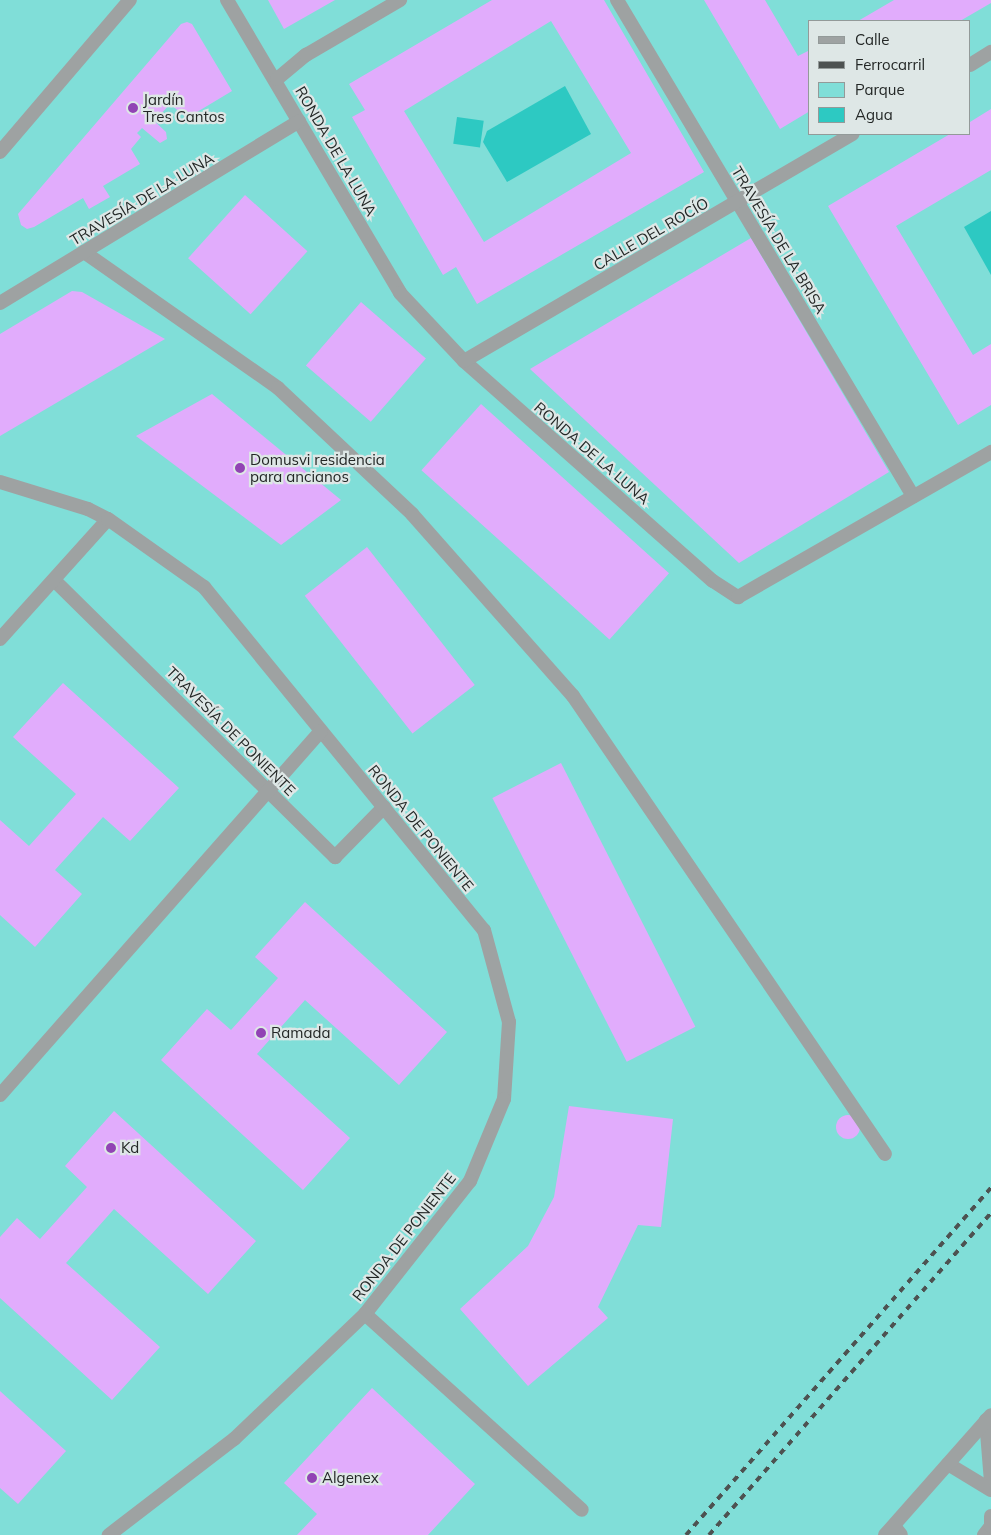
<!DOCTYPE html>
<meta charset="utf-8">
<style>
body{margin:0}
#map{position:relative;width:991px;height:1535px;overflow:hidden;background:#dee7e6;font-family:Mulish,sans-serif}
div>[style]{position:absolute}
.green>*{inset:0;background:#80ded8}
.water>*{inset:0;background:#2dc9c2;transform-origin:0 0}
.building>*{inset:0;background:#e1acfc;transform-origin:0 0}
.round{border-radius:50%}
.pedestrian>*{height:14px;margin:-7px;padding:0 7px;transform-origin:7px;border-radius:7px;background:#9ea2a2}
.minor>*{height:14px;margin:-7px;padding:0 7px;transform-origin:7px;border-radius:7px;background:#9ea2a2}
.tertiary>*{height:14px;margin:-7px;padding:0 7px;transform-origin:7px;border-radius:7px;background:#9ea2a2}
.rail>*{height:4px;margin-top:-2px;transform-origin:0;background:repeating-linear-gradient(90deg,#4d5251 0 6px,transparent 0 12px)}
.dots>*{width:14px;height:14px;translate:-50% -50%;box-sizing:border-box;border:2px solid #dee7e6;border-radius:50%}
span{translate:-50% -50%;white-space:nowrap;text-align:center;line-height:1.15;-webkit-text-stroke:4.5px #dee7e6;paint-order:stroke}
.poi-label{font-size:15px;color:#232726}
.left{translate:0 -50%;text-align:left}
.street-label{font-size:15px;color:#232726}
.legend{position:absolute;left:808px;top:20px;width:162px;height:115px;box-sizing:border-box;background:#dee7e6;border:1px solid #939a99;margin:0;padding:6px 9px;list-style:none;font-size:15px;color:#232726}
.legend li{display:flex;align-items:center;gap:10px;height:25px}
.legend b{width:25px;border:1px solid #939a99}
</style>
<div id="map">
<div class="green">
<i style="clip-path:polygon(evenodd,0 0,991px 0,991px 1535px,0 1535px,0 0,810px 21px,970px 21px,970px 134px,810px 134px,810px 21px)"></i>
</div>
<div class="water">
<i style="clip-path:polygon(565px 86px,591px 134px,507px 182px,483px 142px,487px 131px)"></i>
<i style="left:457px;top:117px;width:27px;height:27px;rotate:8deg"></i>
<i style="clip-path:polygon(991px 211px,991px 275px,964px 227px)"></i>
</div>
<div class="building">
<i style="clip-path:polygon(268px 0,335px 0,284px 29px)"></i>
<i style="clip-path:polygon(evenodd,492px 0,604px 0,704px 172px,477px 304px,456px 267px,443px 275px,352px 117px,365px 110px,349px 84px,492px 0,551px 21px,631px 153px,484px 242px,404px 111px,551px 21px)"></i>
<i style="clip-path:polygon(704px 0,765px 0,798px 56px,810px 50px,810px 111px,780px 129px)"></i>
<i style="clip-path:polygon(894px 0,991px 0,991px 3px,960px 21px,858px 21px)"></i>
<i style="clip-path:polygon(187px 22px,192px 24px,232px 91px,187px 118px,170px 104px,159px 116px,155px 113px,151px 118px,166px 132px,167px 139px,160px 143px,142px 128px,137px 133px,141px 137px,131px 149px,140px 164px,103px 186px,110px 197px,89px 209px,83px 198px,34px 227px,27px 229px,21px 225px,18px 214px,181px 24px)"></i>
<i style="clip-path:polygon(991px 109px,991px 170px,896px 226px,973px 355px,991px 344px,991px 405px,958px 425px,828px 206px,950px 134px,970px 134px,970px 122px)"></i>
<i style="left:245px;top:195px;width:84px;height:85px;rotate:42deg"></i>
<i style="clip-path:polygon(751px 238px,889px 472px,739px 563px,530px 369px)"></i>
<i style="clip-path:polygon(72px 291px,82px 292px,165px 339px,0 436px,0 334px)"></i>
<i style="left:361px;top:302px;width:86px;height:84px;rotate:41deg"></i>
<i style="clip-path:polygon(212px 394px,341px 500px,281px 545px,136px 436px)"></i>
<i style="left:481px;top:404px;width:253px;height:89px;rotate:42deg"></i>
<i style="left:367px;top:547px;width:175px;height:79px;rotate:52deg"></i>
<i style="clip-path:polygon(63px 683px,179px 788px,130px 841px,103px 817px,55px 870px,82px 894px,35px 947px,0 915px,0 820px,29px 846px,76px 794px,13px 737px)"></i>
<i style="left:561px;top:763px;width:296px;height:77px;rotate:63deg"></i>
<i style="clip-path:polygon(305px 902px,447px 1032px,399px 1085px,305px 1000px,257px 1054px,350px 1138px,303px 1190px,161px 1060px,207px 1009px,231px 1030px,278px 978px,255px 957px)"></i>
<i style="clip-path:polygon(569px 1106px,673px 1119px,661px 1227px,638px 1225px,598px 1307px,608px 1318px,528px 1386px,460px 1309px,528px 1246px,554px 1197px)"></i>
<i style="clip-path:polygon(114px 1111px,256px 1241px,208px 1294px,114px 1209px,66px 1263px,160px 1347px,112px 1400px,0 1298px,0 1237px,17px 1218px,40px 1239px,87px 1187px,65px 1166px)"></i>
<i class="round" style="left:836px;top:1115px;width:24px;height:24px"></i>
<i style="clip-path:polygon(372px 1388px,475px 1484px,428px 1535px,297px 1535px,317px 1514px,284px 1483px)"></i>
<i style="clip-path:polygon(0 1391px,66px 1451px,18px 1504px,0 1488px)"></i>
</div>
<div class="pedestrian">
<i style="left:617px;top:0;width:578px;rotate:59.17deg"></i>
<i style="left:84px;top:252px;width:237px;rotate:35deg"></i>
<i style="left:278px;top:388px;width:184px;rotate:43.2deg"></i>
<i style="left:412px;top:514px;width:243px;rotate:48.5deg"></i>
<i style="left:573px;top:696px;width:554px;rotate:55.74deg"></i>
<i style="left:54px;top:580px;width:395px;rotate:44.6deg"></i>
<i style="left:335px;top:857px;width:70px;rotate:-45.6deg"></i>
<i style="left:0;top:639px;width:161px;rotate:-48deg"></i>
<i style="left:365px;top:1314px;width:292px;rotate:42.1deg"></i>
</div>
<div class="minor">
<i style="left:227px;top:0;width:340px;rotate:59.4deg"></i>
<i style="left:400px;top:293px;width:93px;rotate:46.7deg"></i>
<i style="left:464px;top:361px;width:332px;rotate:41.5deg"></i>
<i style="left:713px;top:581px;width:30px;rotate:33deg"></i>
<i style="left:738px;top:597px;width:292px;rotate:-29.8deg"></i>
<i style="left:970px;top:65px;width:25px;rotate:-32deg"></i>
<i style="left:277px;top:79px;width:38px;rotate:-40deg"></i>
<i style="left:306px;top:55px;width:109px;rotate:-30.3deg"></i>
<i style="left:0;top:152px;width:200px;rotate:-49.5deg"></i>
<i style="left:0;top:303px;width:350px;rotate:-31.3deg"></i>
<i style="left:464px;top:361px;width:450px;rotate:-30.3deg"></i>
<i style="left:0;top:482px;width:92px;rotate:17.1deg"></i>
<i style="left:88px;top:509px;width:22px;rotate:27deg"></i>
<i style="left:108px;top:519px;width:118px;rotate:35.3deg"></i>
<i style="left:204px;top:587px;width:443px;rotate:50.8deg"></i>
<i style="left:484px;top:930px;width:95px;rotate:74.8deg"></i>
<i style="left:509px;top:1022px;width:77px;rotate:93.7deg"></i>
<i style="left:504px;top:1099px;width:89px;rotate:112.5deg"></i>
<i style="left:470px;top:1181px;width:169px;rotate:128.3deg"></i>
<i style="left:365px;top:1314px;width:181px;rotate:136.3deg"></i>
<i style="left:234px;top:1439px;width:158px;rotate:142.5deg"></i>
<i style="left:0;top:1095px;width:485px;rotate:-48.6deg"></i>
<i style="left:986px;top:1420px;width:62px;rotate:85.4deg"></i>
<i style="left:948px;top:1464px;width:50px;rotate:31.2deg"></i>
<i style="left:894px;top:1526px;width:11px;rotate:52deg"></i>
<i style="left:984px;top:1535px;width:11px;rotate:-52deg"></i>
<i style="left:991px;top:1526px;width:10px;rotate:-90deg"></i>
</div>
<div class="tertiary">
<i style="left:885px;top:1535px;width:160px;rotate:-48.5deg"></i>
</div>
<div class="rail">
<i style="left:686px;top:1535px;width:462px;rotate:-48.7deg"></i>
<i style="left:709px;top:1535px;width:428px;rotate:-48.8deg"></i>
</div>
<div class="dots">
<i style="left:133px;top:108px;background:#9143b4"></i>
<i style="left:240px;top:468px;background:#9143b4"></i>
<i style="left:261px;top:1033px;background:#9143b4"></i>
<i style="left:111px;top:1148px;background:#9143b4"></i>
<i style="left:312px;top:1478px;background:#9143b4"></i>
</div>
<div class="poi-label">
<span class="left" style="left:143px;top:108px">Jardín<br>Tres Cantos</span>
<span class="left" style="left:250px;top:468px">Domusvi residencia<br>para ancianos</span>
<span class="left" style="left:271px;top:1033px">Ramada</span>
<span class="left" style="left:121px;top:1148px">Kd</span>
<span class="left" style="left:322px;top:1478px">Algenex</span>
</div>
<div class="street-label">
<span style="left:336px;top:151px;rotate:60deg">RONDA DE LA LUNA</span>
<span style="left:142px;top:199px;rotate:-31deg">TRAVESÍA DE LA LUNA</span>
<span style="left:651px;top:234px;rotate:-30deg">CALLE DEL ROCÍO</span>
<span style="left:779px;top:240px;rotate:59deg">TRAVESÍA DE LA BRISA</span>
<span style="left:592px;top:453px;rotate:41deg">RONDA DE LA LUNA</span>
<span style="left:231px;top:731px;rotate:45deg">TRAVESÍA DE PONIENTE</span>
<span style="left:421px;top:828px;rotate:51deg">RONDA DE PONIENTE</span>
<span style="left:404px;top:1237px;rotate:-52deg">RONDA DE PONIENTE</span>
</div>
<ul class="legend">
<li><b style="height:6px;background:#9ea2a2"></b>Calle</li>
<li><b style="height:6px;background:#4d5251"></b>Ferrocarril</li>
<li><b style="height:14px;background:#80ded8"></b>Parque</li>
<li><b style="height:14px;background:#2dc9c2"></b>Agua</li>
</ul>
</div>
